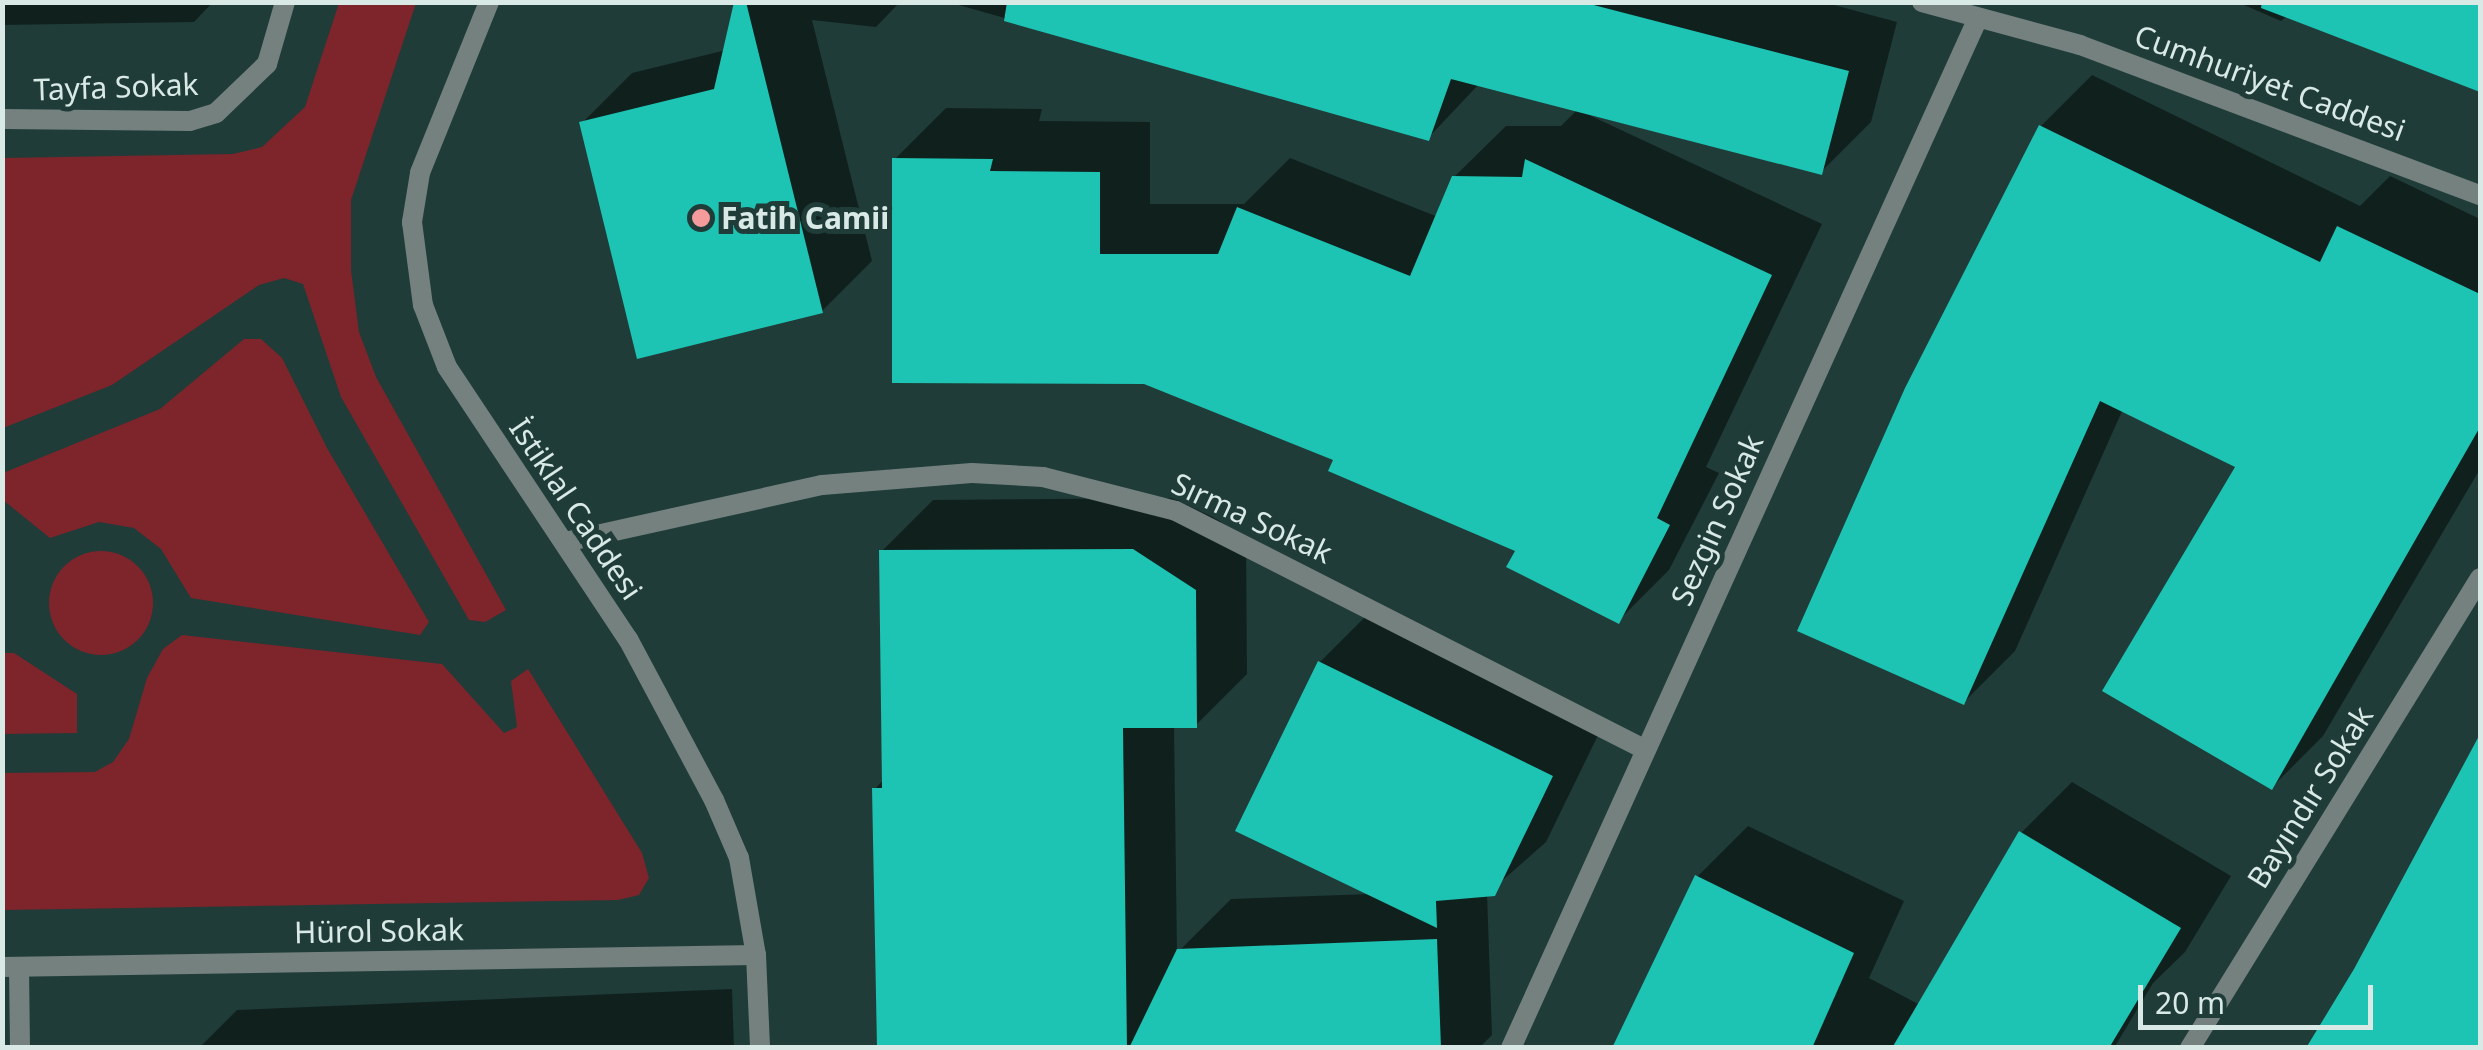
<!DOCTYPE html>
<meta charset="utf-8">
<style>
body{margin:0}
#map{position:relative;width:2483px;height:1050px;overflow:hidden;background:#1f3c38;font-family:"Noto Sans",sans-serif}
div>[style]{position:absolute}
.green>*{inset:0;background:#7e242b}
.round{border-radius:50%}
.shadow>*{inset:0;background:#0007}
.building>*{inset:0;background:#1dc3b3}
.minor>*{height:20px;margin:-10px;padding:0 10px;transform-origin:10px;border-radius:10px;background:#74817f}
.tertiary>*{height:20px;margin:-10px;padding:0 10px;transform-origin:10px;border-radius:10px;background:#74817f}
.dots>*{width:28px;height:28px;translate:-50% -50%;box-sizing:border-box;border:5px solid #1f3c38;border-radius:50%}
span{translate:-50% -50%;white-space:nowrap;text-align:center;line-height:1.15;-webkit-text-stroke:10px #1f3c38;paint-order:stroke}
.street-label{font-size:30px;color:#d8e9e6}
.poi-label{font-size:30px;color:#d8e9e6;font-weight:700}
.left{translate:0 -50%;text-align:left}
.frame{position:absolute;inset:0;border:5px solid #d8e9e6;pointer-events:none}
.scale{position:absolute;left:2138px;top:985px;width:235px;height:45px;box-sizing:border-box;border:5px solid #d8e9e6;border-top:0;padding-left:12px;font-size:30px;line-height:35px;white-space:nowrap;color:#d8e9e6;-webkit-text-stroke:8px #1f3c38;paint-order:stroke}
</style>
<div id="map">
<div class="green">
<i style="clip-path:polygon(339px 3px,416px 3px,351px 200px,351px 270px,359px 332px,376px 377px,506px 610px,485px 622px,469px 620px,341px 397px,303px 284px,284px 278px,259px 285px,112px 385px,3px 428px,3px 158px,233px 154px,262px 147px,305px 107px)"></i>
<i style="clip-path:polygon(244px 339px,261px 339px,282px 358px,327px 448px,429px 622px,420px 635px,191px 598px,161px 549px,134px 528px,99px 522px,50px 538px,3px 500px,3px 473px,160px 409px)"></i>
<i class="round" style="left:49px;top:551px;width:104px;height:104px"></i>
<i style="clip-path:polygon(182px 635px,442px 664px,504px 733px,517px 727px,511px 681px,528px 669px,642px 853px,649px 878px,639px 895px,618px 900px,3px 910px,3px 773px,95px 772px,113px 762px,129px 739px,147px 678px,163px 649px)"></i>
<i style="clip-path:polygon(3px 653px,14px 653px,77px 694px,77px 733px,3px 734px)"></i>
</div>
<div class="shadow">
<i style="clip-path:polygon(2px 2px,213px 2px,194px 22px,2px 25px)"></i>
<i style="clip-path:polygon(737px 2px,900px 2px,876px 27px,812px 20px,872px 261px,822px 311px,582px 123px,632px 73px,726px 50px)"></i>
<i style="clip-path:polygon(948px 2px,1823px 2px,1897px 22px,1871px 122px,1821px 172px,1589px 115px,1822px 224px,1706px 467px,1719px 473px,1669px 570px,1618px 621px,1518px 549px,1337px 458px,895px 159px,946px 108px,1042px 109px,1039px 121px,1150px 122px,1150px 204px,1244px 204px,1290px 158px,1438px 217px,1454px 177px,1506px 126px,1561px 126px,1578px 109px,1480px 83px,1428px 138px)"></i>
<i style="clip-path:polygon(2237px 2px,2480px 2px,2480px 89px,2287px 16px,2281px 21px)"></i>
<i style="clip-path:polygon(2092px 75px,2360px 206px,2390px 176px,2480px 219px,2480px 469px,2323px 736px,2272px 787px,2238px 466px,2123px 409px,2015px 651px,1964px 702px,2041px 126px)"></i>
<i style="clip-path:polygon(1185px 498px,1246px 539px,1247px 674px,1196px 725px,1174px 725px,1177px 953px,1231px 899px,1371px 894px,1320px 662px,1371px 611px,1603px 725px,1546px 842px,1487px 894px,1492px 1035px,1479px 1048px,880px 1048px,875px 789px,884px 779px,882px 551px,933px 500px)"></i>
<i style="clip-path:polygon(2480px 738px,2480px 1048px,2311px 1048px,2356px 970px)"></i>
<i style="clip-path:polygon(2072px 782px,2231px 876px,2185px 952px,2153px 983px,2114px 1048px,1615px 1048px,1697px 877px,1748px 826px,1904px 901px,1869px 978px,1920px 1005px,2021px 833px)"></i>
<i style="clip-path:polygon(732px 989px,734px 1048px,199px 1048px,237px 1010px)"></i>
</div>
<div class="building">
<i style="clip-path:polygon(734px 2px,746px 2px,823px 313px,637px 359px,579px 122px,714px 89px)"></i>
<i style="clip-path:polygon(1007px 2px,1582px 2px,1849px 71px,1822px 175px,1451px 79px,1429px 141px,1004px 21px)"></i>
<i style="clip-path:polygon(2262px 2px,2480px 2px,2480px 92px,2261px 8px)"></i>
<i style="clip-path:polygon(2039px 125px,2320px 262px,2337px 226px,2480px 294px,2480px 427px,2272px 790px,2102px 691px,2235px 467px,2100px 401px,1964px 705px,1797px 631px,1905px 388px)"></i>
<i style="clip-path:polygon(892px 158px,993px 159px,990px 171px,1100px 172px,1100px 254px,1218px 254px,1237px 207px,1410px 276px,1452px 176px,1522px 177px,1525px 159px,1772px 275px,1657px 518px,1670px 525px,1619px 624px,1506px 567px,1515px 551px,1328px 471px,1333px 460px,1144px 384px,892px 383px)"></i>
<i style="clip-path:polygon(1133px 549px,1196px 590px,1197px 728px,1123px 728px,1127px 1048px,877px 1048px,872px 788px,882px 788px,879px 550px)"></i>
<i style="clip-path:polygon(1318px 661px,1553px 776px,1495px 896px,1436px 901px,1437px 928px,1235px 831px)"></i>
<i style="clip-path:polygon(2480px 734px,2480px 1048px,2306px 1048px,2354px 969px)"></i>
<i style="clip-path:polygon(2019px 831px,2181px 928px,2109px 1048px,1892px 1048px)"></i>
<i style="clip-path:polygon(1695px 875px,1854px 953px,1812px 1048px,1612px 1048px)"></i>
<i style="clip-path:polygon(1437px 939px,1441px 1048px,1129px 1048px,1177px 949px)"></i>
</div>
<div class="minor">
<i style="left:2px;top:119px;width:188px;rotate:0.6deg"></i>
<i style="left:190px;top:121px;width:27px;rotate:-17deg"></i>
<i style="left:216px;top:113px;width:71px;rotate:-43.9deg"></i>
<i style="left:267px;top:64px;width:65px;rotate:-73.8deg"></i>
<i style="left:565px;top:542px;width:263px;rotate:-12.5deg"></i>
<i style="left:822px;top:485px;width:150px;rotate:-4.6deg"></i>
<i style="left:972px;top:473px;width:71px;rotate:3.2deg"></i>
<i style="left:1043px;top:477px;width:137px;rotate:14.3deg"></i>
<i style="left:1176px;top:511px;width:527px;rotate:26.95deg"></i>
<i style="left:2px;top:967px;width:754px;rotate:-0.91deg"></i>
<i style="left:19px;top:967px;width:81px;rotate:89.3deg"></i>
<i style="left:1511px;top:1048px;width:1131px;rotate:-65.61deg"></i>
<i style="left:2190px;top:1048px;width:552px;rotate:-58.32deg"></i>
</div>
<div class="tertiary">
<i style="left:489px;top:2px;width:184px;rotate:112deg"></i>
<i style="left:420px;top:173px;width:50px;rotate:99.3deg"></i>
<i style="left:412px;top:222px;width:84px;rotate:82.5deg"></i>
<i style="left:423px;top:305px;width:66px;rotate:68.8deg"></i>
<i style="left:447px;top:367px;width:327px;rotate:56.4deg"></i>
<i style="left:628px;top:639px;width:183px;rotate:61.9deg"></i>
<i style="left:714px;top:800px;width:63px;rotate:66.7deg"></i>
<i style="left:739px;top:858px;width:98px;rotate:80.1deg"></i>
<i style="left:756px;top:955px;width:93px;rotate:87.5deg"></i>
<i style="left:1922px;top:2px;width:164px;rotate:15.2deg"></i>
<i style="left:2080px;top:45px;width:427px;rotate:20.6deg"></i>
</div>
<div class="dots">
<i style="left:701px;top:218px;background:#f59b9b"></i>
</div>
<div class="street-label">
<span style="left:2270px;top:83px;rotate:20deg">Cumhuriyet Caddesi</span>
<span style="left:116px;top:87px;rotate:-2deg">Tayfa Sokak</span>
<span style="left:576px;top:509px;rotate:56deg">İstiklal Caddesi</span>
<span style="left:1252px;top:518px;rotate:25deg">Sırma Sokak</span>
<span style="left:1717px;top:520px;rotate:-66deg">Sezgin Sokak</span>
<span style="left:2310px;top:797px;rotate:-58deg">Bayındır Sokak</span>
<span style="left:379px;top:931px;rotate:-1deg">Hürol Sokak</span>
</div>
<div class="poi-label">
<span class="left" style="left:721px;top:218px">Fatih Camii</span>
</div>
<div class="frame"></div>
<div class="scale">20 m</div>
</div>
